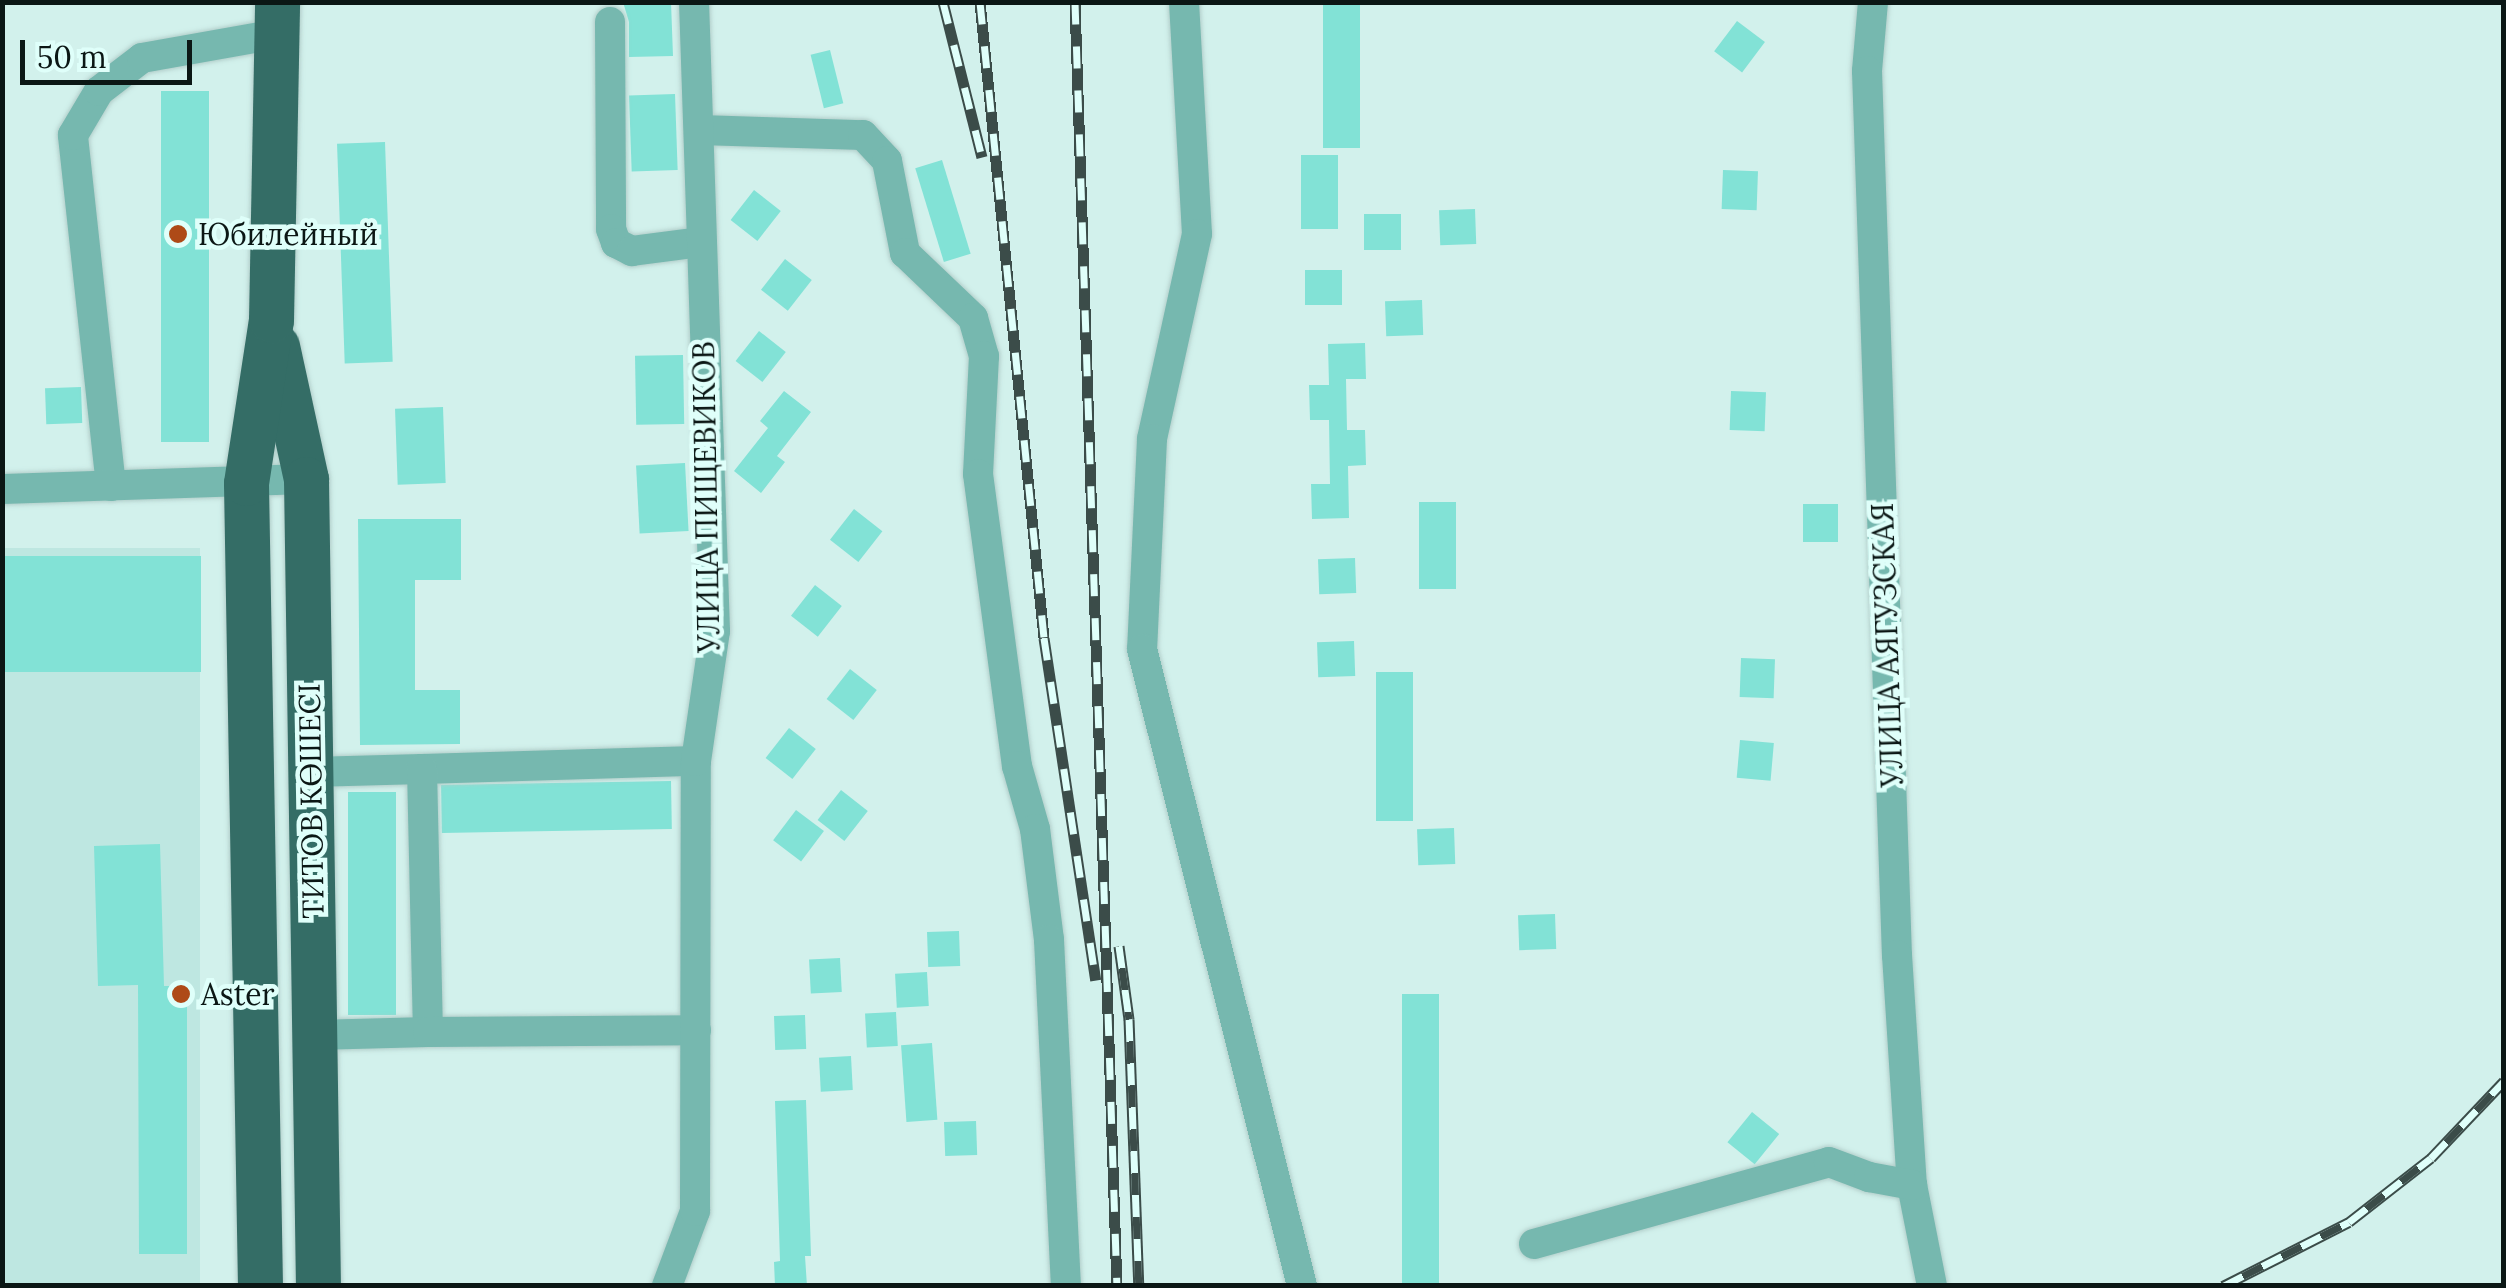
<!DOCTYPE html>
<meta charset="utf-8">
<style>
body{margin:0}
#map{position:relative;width:2506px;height:1288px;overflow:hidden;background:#d2f1ec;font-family:Lora,serif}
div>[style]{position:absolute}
.built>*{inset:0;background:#bee7e1;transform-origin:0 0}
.building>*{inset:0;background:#82e2d6;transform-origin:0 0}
.roads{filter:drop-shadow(0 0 2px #b2ceca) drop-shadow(0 0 2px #b2ceca)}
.minor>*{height:30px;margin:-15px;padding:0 15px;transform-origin:15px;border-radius:15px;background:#76b8af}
.highway>*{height:45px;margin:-22.5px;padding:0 22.5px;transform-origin:22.5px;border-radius:22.5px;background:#346d66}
.rail>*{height:11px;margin-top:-5.5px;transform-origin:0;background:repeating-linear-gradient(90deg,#dffffa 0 22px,#3b4c49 0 44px);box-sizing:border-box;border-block:2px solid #3b4c49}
.dots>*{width:28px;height:28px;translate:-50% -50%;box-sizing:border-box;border:5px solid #dffffa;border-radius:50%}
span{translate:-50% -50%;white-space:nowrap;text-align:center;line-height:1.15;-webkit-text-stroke:9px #dffffa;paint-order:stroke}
.poi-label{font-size:30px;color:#0b1715}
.left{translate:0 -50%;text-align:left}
.street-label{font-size:30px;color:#0b1715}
.frame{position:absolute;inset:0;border:5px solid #0b1715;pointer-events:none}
.scale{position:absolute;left:20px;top:40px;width:172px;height:45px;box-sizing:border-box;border:5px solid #0b1715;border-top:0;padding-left:12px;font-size:30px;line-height:35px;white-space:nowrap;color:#0b1715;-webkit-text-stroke:8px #dffffa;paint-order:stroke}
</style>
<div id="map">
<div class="built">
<i style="left:3px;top:548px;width:197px;height:738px"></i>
</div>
<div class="building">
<i style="clip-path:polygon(623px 2px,671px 2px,673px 56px,629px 57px,629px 22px)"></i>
<i style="left:1323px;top:2px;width:37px;height:146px"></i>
<i style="left:1737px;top:21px;width:35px;height:38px;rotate:37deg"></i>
<i style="left:830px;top:50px;width:55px;height:20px;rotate:76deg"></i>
<i style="left:161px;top:91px;width:48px;height:351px"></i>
<i style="left:675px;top:94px;width:76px;height:46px;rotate:88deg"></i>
<i style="left:385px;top:142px;width:220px;height:48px;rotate:88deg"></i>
<i style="left:1301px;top:155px;width:37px;height:74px"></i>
<i style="left:942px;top:160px;width:98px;height:28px;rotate:73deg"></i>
<i style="left:1723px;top:170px;width:35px;height:39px;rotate:2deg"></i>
<i style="left:754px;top:190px;width:34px;height:38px;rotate:38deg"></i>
<i style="left:1475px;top:209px;width:35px;height:36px;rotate:88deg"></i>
<i style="left:1364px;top:214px;width:37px;height:36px"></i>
<i style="left:785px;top:259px;width:34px;height:39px;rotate:38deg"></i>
<i style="left:1305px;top:270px;width:37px;height:35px"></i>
<i style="left:1422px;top:300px;width:35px;height:37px;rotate:88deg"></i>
<i style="left:759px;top:331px;width:34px;height:38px;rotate:38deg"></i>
<i style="clip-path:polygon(1365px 343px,1366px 379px,1346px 379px,1347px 430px,1365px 430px,1366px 465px,1348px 466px,1349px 518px,1312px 519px,1311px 484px,1330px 484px,1329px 420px,1310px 420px,1309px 385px,1329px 385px,1328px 344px)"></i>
<i style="left:683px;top:355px;width:69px;height:48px;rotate:89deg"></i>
<i style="left:81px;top:387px;width:36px;height:36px;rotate:88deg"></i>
<i style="clip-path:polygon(784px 391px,811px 412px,777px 456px,785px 462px,761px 493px,734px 471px,768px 428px,760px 421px)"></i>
<i style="left:1731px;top:391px;width:35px;height:39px;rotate:2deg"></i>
<i style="left:443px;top:407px;width:76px;height:48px;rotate:88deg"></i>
<i style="left:685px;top:463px;width:68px;height:49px;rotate:87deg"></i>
<i style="left:1419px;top:502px;width:37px;height:87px"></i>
<i style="left:1803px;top:504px;width:35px;height:38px"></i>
<i style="left:854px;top:509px;width:36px;height:39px;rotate:38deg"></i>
<i style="clip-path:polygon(358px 519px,461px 519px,461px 580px,415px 580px,415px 690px,460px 690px,460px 744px,360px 745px)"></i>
<i style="left:2px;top:556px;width:199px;height:116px"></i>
<i style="left:1355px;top:558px;width:35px;height:37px;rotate:88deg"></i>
<i style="left:815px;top:585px;width:34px;height:39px;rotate:38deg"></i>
<i style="left:1354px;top:641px;width:35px;height:37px;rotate:88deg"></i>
<i style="left:1741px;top:658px;width:34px;height:39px;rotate:2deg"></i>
<i style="left:850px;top:669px;width:34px;height:38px;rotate:38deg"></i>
<i style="left:1413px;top:672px;width:149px;height:37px;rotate:90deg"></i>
<i style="left:789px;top:728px;width:34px;height:38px;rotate:38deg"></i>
<i style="left:1740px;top:740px;width:34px;height:38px;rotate:5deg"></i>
<i style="left:671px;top:781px;width:48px;height:230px;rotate:89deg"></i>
<i style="left:841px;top:790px;width:34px;height:38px;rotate:38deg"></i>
<i style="left:348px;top:792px;width:48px;height:223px"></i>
<i style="left:796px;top:810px;width:35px;height:38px;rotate:37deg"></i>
<i style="left:1454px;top:828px;width:36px;height:37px;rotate:88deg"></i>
<i style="clip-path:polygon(160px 844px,164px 986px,187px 986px,187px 1254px,139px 1254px,138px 985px,98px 986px,94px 846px)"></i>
<i style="left:1555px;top:914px;width:35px;height:37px;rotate:88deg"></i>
<i style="left:959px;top:931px;width:35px;height:32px;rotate:88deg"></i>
<i style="left:840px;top:958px;width:34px;height:31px;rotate:87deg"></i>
<i style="left:927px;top:972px;width:34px;height:32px;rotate:87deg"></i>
<i style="left:1402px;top:994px;width:37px;height:292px"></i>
<i style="left:896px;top:1012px;width:34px;height:31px;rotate:87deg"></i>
<i style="left:805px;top:1015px;width:34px;height:31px;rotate:88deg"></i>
<i style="left:932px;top:1043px;width:77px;height:31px;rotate:86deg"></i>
<i style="left:851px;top:1056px;width:34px;height:32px;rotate:87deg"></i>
<i style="clip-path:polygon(806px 1100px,811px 1256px,805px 1256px,807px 1286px,775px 1286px,774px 1262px,780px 1261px,775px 1101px)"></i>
<i style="left:1752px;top:1112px;width:35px;height:39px;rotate:39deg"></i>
<i style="left:976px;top:1121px;width:34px;height:32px;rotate:88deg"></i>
</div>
<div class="roads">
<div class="minor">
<i style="left:1184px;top:2px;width:232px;rotate:86.8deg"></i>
<i style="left:1197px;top:234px;width:210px;rotate:102.4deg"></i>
<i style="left:1152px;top:439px;width:210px;rotate:92.7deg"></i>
<i style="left:1142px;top:649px;width:657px;rotate:75.9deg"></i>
<i style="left:1873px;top:2px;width:69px;rotate:95deg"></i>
<i style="left:1867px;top:71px;width:885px;rotate:88.06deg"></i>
<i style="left:1897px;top:955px;width:230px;rotate:86.3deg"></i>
<i style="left:1912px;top:1185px;width:103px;rotate:78.8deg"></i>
<i style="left:610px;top:22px;width:207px;rotate:89.7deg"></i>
<i style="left:611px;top:229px;width:15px;rotate:70deg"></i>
<i style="left:616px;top:243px;width:18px;rotate:27deg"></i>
<i style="left:632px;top:251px;width:69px;rotate:-7.5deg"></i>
<i style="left:700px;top:130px;width:163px;rotate:1.8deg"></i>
<i style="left:863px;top:135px;width:35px;rotate:47deg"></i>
<i style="left:887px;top:161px;width:94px;rotate:78.9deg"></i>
<i style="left:905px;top:253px;width:94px;rotate:43.7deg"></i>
<i style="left:973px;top:318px;width:40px;rotate:74deg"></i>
<i style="left:984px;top:356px;width:118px;rotate:92.9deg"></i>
<i style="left:978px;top:474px;width:295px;rotate:82.4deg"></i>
<i style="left:1017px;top:766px;width:66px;rotate:74.1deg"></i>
<i style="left:1035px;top:829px;width:112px;rotate:82.8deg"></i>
<i style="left:1049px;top:940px;width:346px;rotate:87.2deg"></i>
<i style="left:111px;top:486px;width:353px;rotate:-96.2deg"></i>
<i style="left:73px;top:135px;width:51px;rotate:-59.4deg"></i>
<i style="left:99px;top:91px;width:54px;rotate:-37.5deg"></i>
<i style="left:142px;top:58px;width:137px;rotate:-10.1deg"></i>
<i style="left:2px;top:489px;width:304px;rotate:-1.9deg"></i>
<i style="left:422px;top:769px;width:274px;rotate:-1.7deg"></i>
<i style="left:311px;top:772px;width:111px;rotate:-1.5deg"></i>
<i style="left:422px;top:769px;width:263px;rotate:88.7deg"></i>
<i style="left:428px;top:1032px;width:113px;rotate:178.5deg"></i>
<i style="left:428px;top:1032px;width:268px;rotate:-0.4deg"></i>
<i style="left:1534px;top:1244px;width:306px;rotate:-15.5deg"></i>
<i style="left:1829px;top:1162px;width:43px;rotate:20.6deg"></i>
<i style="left:1869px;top:1177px;width:44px;rotate:10.5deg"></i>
<i style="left:667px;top:1286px;width:80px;rotate:-69.5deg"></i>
<i style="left:695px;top:1211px;width:450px;rotate:-89.9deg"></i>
<i style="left:696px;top:761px;width:131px;rotate:-81.7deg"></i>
<i style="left:715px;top:631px;width:629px;rotate:-91.91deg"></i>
</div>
<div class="highway">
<i style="left:277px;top:346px;width:136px;rotate:77.7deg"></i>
<i style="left:306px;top:479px;width:807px;rotate:89.15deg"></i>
<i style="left:260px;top:1286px;width:803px;rotate:-91deg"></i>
<i style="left:246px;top:483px;width:165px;rotate:-81.3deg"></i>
<i style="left:271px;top:320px;width:318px;rotate:-88.9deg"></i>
</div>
</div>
<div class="rail">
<i style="left:943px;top:2px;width:160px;rotate:75.9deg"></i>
<i style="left:980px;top:2px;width:639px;rotate:84.25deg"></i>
<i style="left:1044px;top:638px;width:346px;rotate:81.4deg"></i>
<i style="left:1075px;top:2px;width:1285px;rotate:88.13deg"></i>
<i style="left:1119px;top:946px;width:74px;rotate:82.2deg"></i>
<i style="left:1129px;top:1019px;width:267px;rotate:87.9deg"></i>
<i style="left:2223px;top:1286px;width:141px;rotate:-26.9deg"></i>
<i style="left:2349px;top:1222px;width:104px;rotate:-38deg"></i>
<i style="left:2431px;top:1158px;width:106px;rotate:-46.5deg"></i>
</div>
<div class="dots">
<i style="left:178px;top:234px;background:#ae4a17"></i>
<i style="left:181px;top:994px;background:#ae4a17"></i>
</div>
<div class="poi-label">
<span class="left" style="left:198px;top:234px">Юбилейный</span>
<span class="left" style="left:201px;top:994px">Aster</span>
</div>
<div class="street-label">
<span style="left:706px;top:497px;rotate:-91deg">УЛИЦА ПИЩЕВИКОВ</span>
<span style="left:1887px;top:645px;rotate:-92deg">УЛИЦА АЯГУЗСКАЯ</span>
<span style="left:311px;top:801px;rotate:-91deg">ТИТОВ КӨШЕСІ</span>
</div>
<div class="frame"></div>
<div class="scale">50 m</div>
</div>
